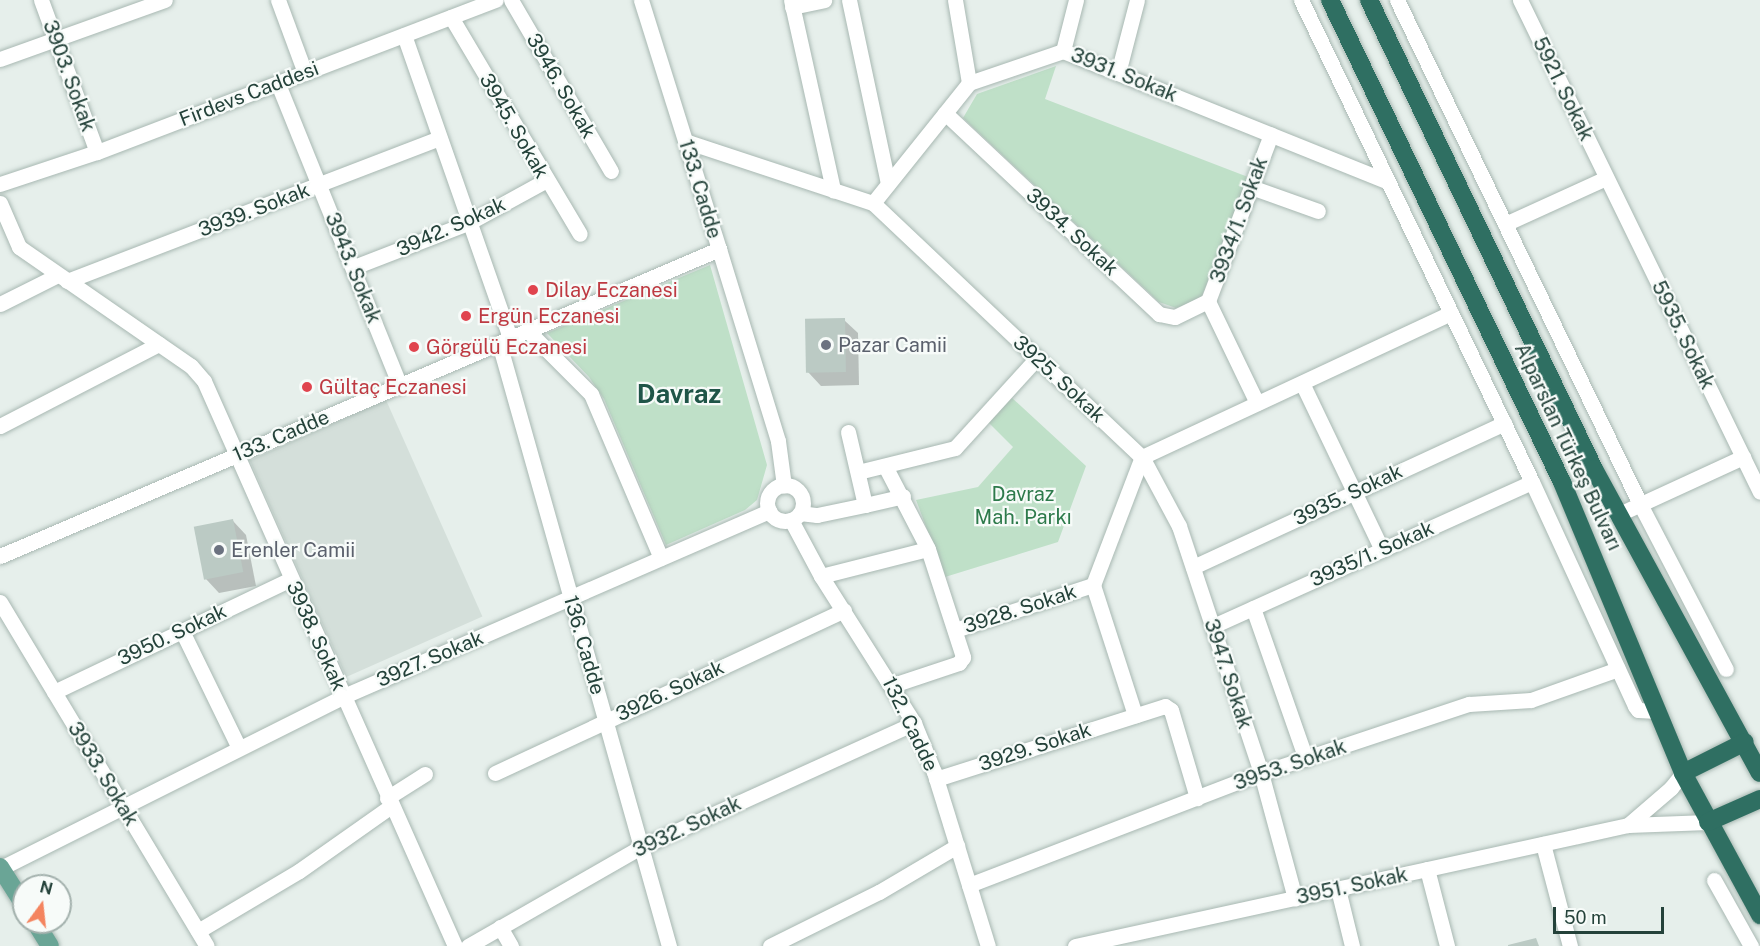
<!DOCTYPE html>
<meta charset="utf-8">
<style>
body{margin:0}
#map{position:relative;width:1760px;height:946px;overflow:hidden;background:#e6efeb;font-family:"Public Sans",sans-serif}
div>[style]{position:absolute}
.built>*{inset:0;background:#d4dfda;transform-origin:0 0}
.green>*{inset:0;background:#bfe0c8}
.shadow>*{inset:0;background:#0003}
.building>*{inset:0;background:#bbcac4;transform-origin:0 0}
.roads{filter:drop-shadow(0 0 2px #a8b8b2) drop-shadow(0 0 2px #a8b8b2)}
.minor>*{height:15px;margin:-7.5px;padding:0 7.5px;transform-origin:7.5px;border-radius:7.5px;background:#fff}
.minor>.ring{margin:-7.5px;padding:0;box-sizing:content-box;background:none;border:15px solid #fff;border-radius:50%}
.major>*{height:18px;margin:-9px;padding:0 9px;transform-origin:9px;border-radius:9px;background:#6aa596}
.highway>*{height:18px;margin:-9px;padding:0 9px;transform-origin:9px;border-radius:9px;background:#2f6f62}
.dots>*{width:16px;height:16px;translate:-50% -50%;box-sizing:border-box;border:3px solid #f7fbf9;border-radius:50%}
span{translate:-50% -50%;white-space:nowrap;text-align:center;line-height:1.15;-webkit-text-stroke:4.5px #f7fbf9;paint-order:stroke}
.street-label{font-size:20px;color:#24423a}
.health-label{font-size:20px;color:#be3a42}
.left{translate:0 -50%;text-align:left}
.worship-label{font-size:20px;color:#5b616d}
.park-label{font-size:20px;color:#2d7a4b}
.district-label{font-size:26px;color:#1f5548;font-weight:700}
.north{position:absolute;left:12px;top:874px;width:60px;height:60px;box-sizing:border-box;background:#f7fbf9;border:2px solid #a3b1ad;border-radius:50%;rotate:15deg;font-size:16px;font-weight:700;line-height:24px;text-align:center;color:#24423a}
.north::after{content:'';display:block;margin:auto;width:21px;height:27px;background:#f4845f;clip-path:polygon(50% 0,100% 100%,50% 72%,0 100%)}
.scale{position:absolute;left:1553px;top:907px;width:111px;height:27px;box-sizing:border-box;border:3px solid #24423a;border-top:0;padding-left:8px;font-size:18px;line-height:21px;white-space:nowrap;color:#24423a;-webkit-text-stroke:4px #f7fbf9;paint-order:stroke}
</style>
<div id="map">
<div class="built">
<i style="left:386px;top:400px;width:237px;height:149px;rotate:66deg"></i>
</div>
<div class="green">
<i style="clip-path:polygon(1056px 66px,1045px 99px,1248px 177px,1202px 296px,1195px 301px,1176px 308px,1159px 302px,963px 118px,977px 94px)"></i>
<i style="clip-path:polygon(710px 265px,767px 465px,757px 500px,745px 510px,666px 545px,604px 399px,589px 377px,547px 333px)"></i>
<i style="clip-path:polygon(1011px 397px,1086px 466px,1058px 542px,945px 577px,916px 500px,978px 487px,1013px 447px,988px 422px)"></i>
</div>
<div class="shadow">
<i style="clip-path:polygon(844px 320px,858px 333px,859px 385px,821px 386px,808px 372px)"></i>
<i style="clip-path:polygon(233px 521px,246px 535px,256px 586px,219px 593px,206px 579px)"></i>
</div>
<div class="building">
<i style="left:845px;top:318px;width:54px;height:40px;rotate:89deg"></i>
<i style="left:233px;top:519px;width:54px;height:40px;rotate:79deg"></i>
<i style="clip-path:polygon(1536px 938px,1539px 946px,1508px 946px,1508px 945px)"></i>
</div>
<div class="roads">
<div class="minor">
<i style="left:41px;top:0;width:162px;rotate:69.8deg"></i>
<i style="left:278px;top:0;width:78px;rotate:69.7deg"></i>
<i style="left:511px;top:0;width:198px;rotate:59.7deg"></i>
<i style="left:791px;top:0;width:195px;rotate:77.5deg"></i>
<i style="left:849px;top:0;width:188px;rotate:78deg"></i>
<i style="left:955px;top:0;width:84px;rotate:80.4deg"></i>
<i style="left:1301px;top:0;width:534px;rotate:64.39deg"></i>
<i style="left:1532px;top:482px;width:247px;rotate:65.3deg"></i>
<i style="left:1635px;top:706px;width:5px;rotate:53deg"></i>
<i style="left:1638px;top:710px;width:19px;rotate:3deg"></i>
<i style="left:1397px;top:0;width:560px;rotate:64.26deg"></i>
<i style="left:1640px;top:504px;width:186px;rotate:62.5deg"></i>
<i style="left:1520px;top:0;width:547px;rotate:64deg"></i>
<i style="left:792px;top:7px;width:33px;rotate:-12deg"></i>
<i style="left:451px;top:17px;width:252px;rotate:59.3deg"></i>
<i style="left:404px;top:35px;width:321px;rotate:70.7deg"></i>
<i style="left:1063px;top:51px;width:53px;rotate:-75.7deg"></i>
<i style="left:0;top:59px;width:175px;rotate:-19.7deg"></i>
<i style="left:1118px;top:73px;width:75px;rotate:-75.4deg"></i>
<i style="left:278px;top:84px;width:326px;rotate:68deg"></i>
<i style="left:945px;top:113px;width:294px;rotate:43.2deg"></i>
<i style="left:1159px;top:314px;width:16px;rotate:11deg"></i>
<i style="left:1175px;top:317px;width:37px;rotate:-26deg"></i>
<i style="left:685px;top:141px;width:198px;rotate:18.3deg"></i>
<i style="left:873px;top:203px;width:370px;rotate:43.4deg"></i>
<i style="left:1142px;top:457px;width:341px;rotate:-25deg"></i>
<i style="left:0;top:184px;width:102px;rotate:-18.3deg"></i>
<i style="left:97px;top:152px;width:427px;rotate:-20.9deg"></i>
<i style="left:1251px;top:187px;width:71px;rotate:19.7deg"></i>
<i style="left:0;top:203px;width:48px;rotate:66.6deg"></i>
<i style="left:19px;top:247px;width:209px;rotate:34.7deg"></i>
<i style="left:191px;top:366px;width:20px;rotate:49deg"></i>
<i style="left:204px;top:381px;width:618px;rotate:66.05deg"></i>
<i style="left:873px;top:203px;width:154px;rotate:-51.3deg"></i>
<i style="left:969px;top:83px;width:99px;rotate:-18.8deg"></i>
<i style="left:1063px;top:51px;width:349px;rotate:21.9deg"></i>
<i style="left:1505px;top:224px;width:111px;rotate:-24.5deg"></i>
<i style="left:719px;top:249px;width:201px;rotate:72.9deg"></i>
<i style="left:778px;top:441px;width:45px;rotate:82.4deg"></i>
<i style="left:354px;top:267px;width:124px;rotate:-21.2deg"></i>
<i style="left:470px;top:222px;width:85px;rotate:-28.7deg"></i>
<i style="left:67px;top:281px;width:399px;rotate:-21deg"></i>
<i style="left:0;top:304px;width:65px;rotate:-26.6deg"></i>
<i style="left:528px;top:331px;width:89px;rotate:45deg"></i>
<i style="left:591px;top:394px;width:178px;rotate:66.9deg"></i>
<i style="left:499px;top:343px;width:627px;rotate:74.26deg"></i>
<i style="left:1302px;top:383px;width:185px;rotate:64.4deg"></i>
<i style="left:1257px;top:403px;width:113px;rotate:-115.7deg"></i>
<i style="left:1208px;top:301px;width:178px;rotate:-69.3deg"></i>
<i style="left:0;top:426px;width:179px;rotate:-27.3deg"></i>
<i style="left:1142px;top:457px;width:78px;rotate:61.8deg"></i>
<i style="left:1179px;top:526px;width:260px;rotate:71.6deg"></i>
<i style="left:1261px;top:773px;width:130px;rotate:74.8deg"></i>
<i style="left:885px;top:466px;width:93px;rotate:62.6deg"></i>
<i style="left:928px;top:549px;width:114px;rotate:72deg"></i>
<i style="left:963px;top:657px;width:7px;rotate:124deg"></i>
<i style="left:959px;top:663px;width:70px;rotate:161.6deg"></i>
<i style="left:858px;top:472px;width:100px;rotate:-13.9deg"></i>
<i style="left:955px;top:448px;width:122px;rotate:-47.7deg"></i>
<i class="ring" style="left:767px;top:485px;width:21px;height:21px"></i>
<i style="left:865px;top:505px;width:39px;rotate:-13deg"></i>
<i style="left:800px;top:513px;width:17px;rotate:7deg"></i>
<i style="left:817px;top:515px;width:49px;rotate:-11.8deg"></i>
<i style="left:865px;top:505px;width:75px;rotate:-103.1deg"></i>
<i style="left:1617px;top:515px;width:139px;rotate:-24.7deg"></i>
<i style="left:791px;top:520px;width:64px;rotate:61.8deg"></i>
<i style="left:821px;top:576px;width:174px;rotate:57.7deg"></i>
<i style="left:914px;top:723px;width:53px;rotate:67.8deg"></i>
<i style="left:934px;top:772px;width:182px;rotate:72.8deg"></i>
<i style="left:0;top:556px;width:782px;rotate:-23.12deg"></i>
<i style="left:719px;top:249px;width:261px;rotate:-107.4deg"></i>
<i style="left:1193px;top:567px;width:343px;rotate:-24.8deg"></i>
<i style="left:821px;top:576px;width:110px;rotate:-14.2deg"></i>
<i style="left:1093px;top:585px;width:137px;rotate:72.1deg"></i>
<i style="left:0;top:602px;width:401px;rotate:59deg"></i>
<i style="left:1253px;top:608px;width:160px;rotate:70.7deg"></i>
<i style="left:1213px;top:626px;width:350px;rotate:-24.3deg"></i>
<i style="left:955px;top:630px;width:145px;rotate:-18.1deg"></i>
<i style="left:1093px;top:585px;width:137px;rotate:-69.1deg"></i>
<i style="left:182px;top:631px;width:130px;rotate:64deg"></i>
<i style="left:54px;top:692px;width:263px;rotate:-25.5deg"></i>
<i style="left:495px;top:773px;width:385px;rotate:-25deg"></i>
<i style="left:1683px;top:773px;width:19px;rotate:129deg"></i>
<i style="left:1671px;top:788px;width:57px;rotate:139.3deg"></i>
<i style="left:1628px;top:825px;width:80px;rotate:-2.1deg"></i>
<i style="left:936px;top:779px;width:240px;rotate:-17.7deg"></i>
<i style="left:1165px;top:706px;width:7px;rotate:34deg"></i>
<i style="left:1171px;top:710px;width:92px;rotate:73.5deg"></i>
<i style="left:387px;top:798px;width:45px;rotate:-32.3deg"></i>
<i style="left:1543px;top:844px;width:106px;rotate:75.2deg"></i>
<i style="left:1px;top:868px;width:384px;rotate:-26.6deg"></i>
<i style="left:344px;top:696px;width:464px;rotate:-23.5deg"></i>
<i style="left:1427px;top:869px;width:80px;rotate:75.4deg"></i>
<i style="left:1714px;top:880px;width:76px;rotate:60.7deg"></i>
<i style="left:969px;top:885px;width:313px;rotate:-21deg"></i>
<i style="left:1261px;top:773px;width:219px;rotate:-18.4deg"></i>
<i style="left:1469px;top:704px;width:62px;rotate:-3.7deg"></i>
<i style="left:1531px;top:700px;width:92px;rotate:-19.6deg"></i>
<i style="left:1338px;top:889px;width:59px;rotate:76.2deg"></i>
<i style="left:500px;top:927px;width:22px;rotate:60deg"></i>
<i style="left:198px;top:931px;width:117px;rotate:-30.7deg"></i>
<i style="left:299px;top:871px;width:113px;rotate:-35.2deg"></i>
<i style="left:468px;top:946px;width:199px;rotate:-29.8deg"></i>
<i style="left:641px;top:847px;width:300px;rotate:-24.4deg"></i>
<i style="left:770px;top:946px;width:122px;rotate:-26.4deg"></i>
<i style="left:879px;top:892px;width:91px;rotate:-30.5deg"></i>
<i style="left:1075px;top:946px;width:566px;rotate:-12.34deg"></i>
</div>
<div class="major">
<i style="left:0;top:867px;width:45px;rotate:57.7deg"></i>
<i style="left:35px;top:922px;width:28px;rotate:58deg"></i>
</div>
<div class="highway">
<i style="left:1330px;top:0;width:535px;rotate:64.3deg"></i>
<i style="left:1562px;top:482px;width:315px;rotate:67.4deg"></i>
<i style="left:1683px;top:773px;width:162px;rotate:61.5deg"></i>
<i style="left:1369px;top:0;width:520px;rotate:64.37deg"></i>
<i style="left:1594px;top:469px;width:346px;rotate:61.4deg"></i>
<i style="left:1683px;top:773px;width:69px;rotate:-26.6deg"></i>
<i style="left:1708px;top:822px;width:57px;rotate:-23.9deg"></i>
</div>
</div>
<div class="dots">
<i style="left:533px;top:290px;background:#e0444e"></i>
<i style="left:466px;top:316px;background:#e0444e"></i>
<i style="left:826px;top:345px;background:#6b7280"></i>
<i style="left:414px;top:347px;background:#e0444e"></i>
<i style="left:307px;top:387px;background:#e0444e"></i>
<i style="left:219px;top:550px;background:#6b7280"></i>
</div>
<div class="street-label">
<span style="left:1124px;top:75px;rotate:22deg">3931. Sokak</span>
<span style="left:69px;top:76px;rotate:70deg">3903. Sokak</span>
<span style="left:561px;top:86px;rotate:60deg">3946. Sokak</span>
<span style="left:1563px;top:89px;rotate:64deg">5921. Sokak</span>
<span style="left:249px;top:94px;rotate:-21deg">Firdevs Caddesi</span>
<span style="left:514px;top:126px;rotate:60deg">3945. Sokak</span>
<span style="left:700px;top:189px;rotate:73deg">133. Cadde</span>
<span style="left:254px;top:210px;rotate:-21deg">3939. Sokak</span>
<span style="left:1239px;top:220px;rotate:-70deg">3934/1. Sokak</span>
<span style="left:451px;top:227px;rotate:-24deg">3942. Sokak</span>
<span style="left:1072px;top:232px;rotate:43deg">3934. Sokak</span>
<span style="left:353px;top:268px;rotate:68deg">3943. Sokak</span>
<span style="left:1683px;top:335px;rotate:64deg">5935. Sokak</span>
<span style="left:1059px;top:379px;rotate:43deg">3925. Sokak</span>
<span style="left:281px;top:436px;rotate:-23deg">133. Cadde</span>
<span style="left:1568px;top:447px;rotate:65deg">Alparslan Türkeş Bulvarı</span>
<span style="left:1348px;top:495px;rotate:-25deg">3935. Sokak</span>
<span style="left:1372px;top:554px;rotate:-24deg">3935/1. Sokak</span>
<span style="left:1020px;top:609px;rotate:-18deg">3928. Sokak</span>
<span style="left:172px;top:635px;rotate:-25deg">3950. Sokak</span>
<span style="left:316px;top:636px;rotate:66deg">3938. Sokak</span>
<span style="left:584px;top:645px;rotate:74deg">136. Cadde</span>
<span style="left:430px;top:659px;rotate:-23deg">3927. Sokak</span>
<span style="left:1228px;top:674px;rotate:72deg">3947. Sokak</span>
<span style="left:670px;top:691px;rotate:-25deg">3926. Sokak</span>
<span style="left:910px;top:724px;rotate:64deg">132. Cadde</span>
<span style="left:1035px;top:747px;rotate:-18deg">3929. Sokak</span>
<span style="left:1290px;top:765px;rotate:-19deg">3953. Sokak</span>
<span style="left:103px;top:774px;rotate:59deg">3933. Sokak</span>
<span style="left:687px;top:827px;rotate:-25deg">3932. Sokak</span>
<span style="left:1352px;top:886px;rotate:-12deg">3951. Sokak</span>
</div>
<div class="health-label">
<span class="left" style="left:545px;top:290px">Dilay Eczanesi</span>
<span class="left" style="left:478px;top:316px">Ergün Eczanesi</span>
<span class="left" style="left:426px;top:347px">Görgülü Eczanesi</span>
<span class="left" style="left:319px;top:387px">Gültaç Eczanesi</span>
</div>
<div class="worship-label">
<span class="left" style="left:838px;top:345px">Pazar Camii</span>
<span class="left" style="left:231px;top:550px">Erenler Camii</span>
</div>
<div class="park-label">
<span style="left:1023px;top:506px">Davraz<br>Mah. Parkı</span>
</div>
<div class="district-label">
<span style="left:679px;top:394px">Davraz</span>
</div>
<div class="north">N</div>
<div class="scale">50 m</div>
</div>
